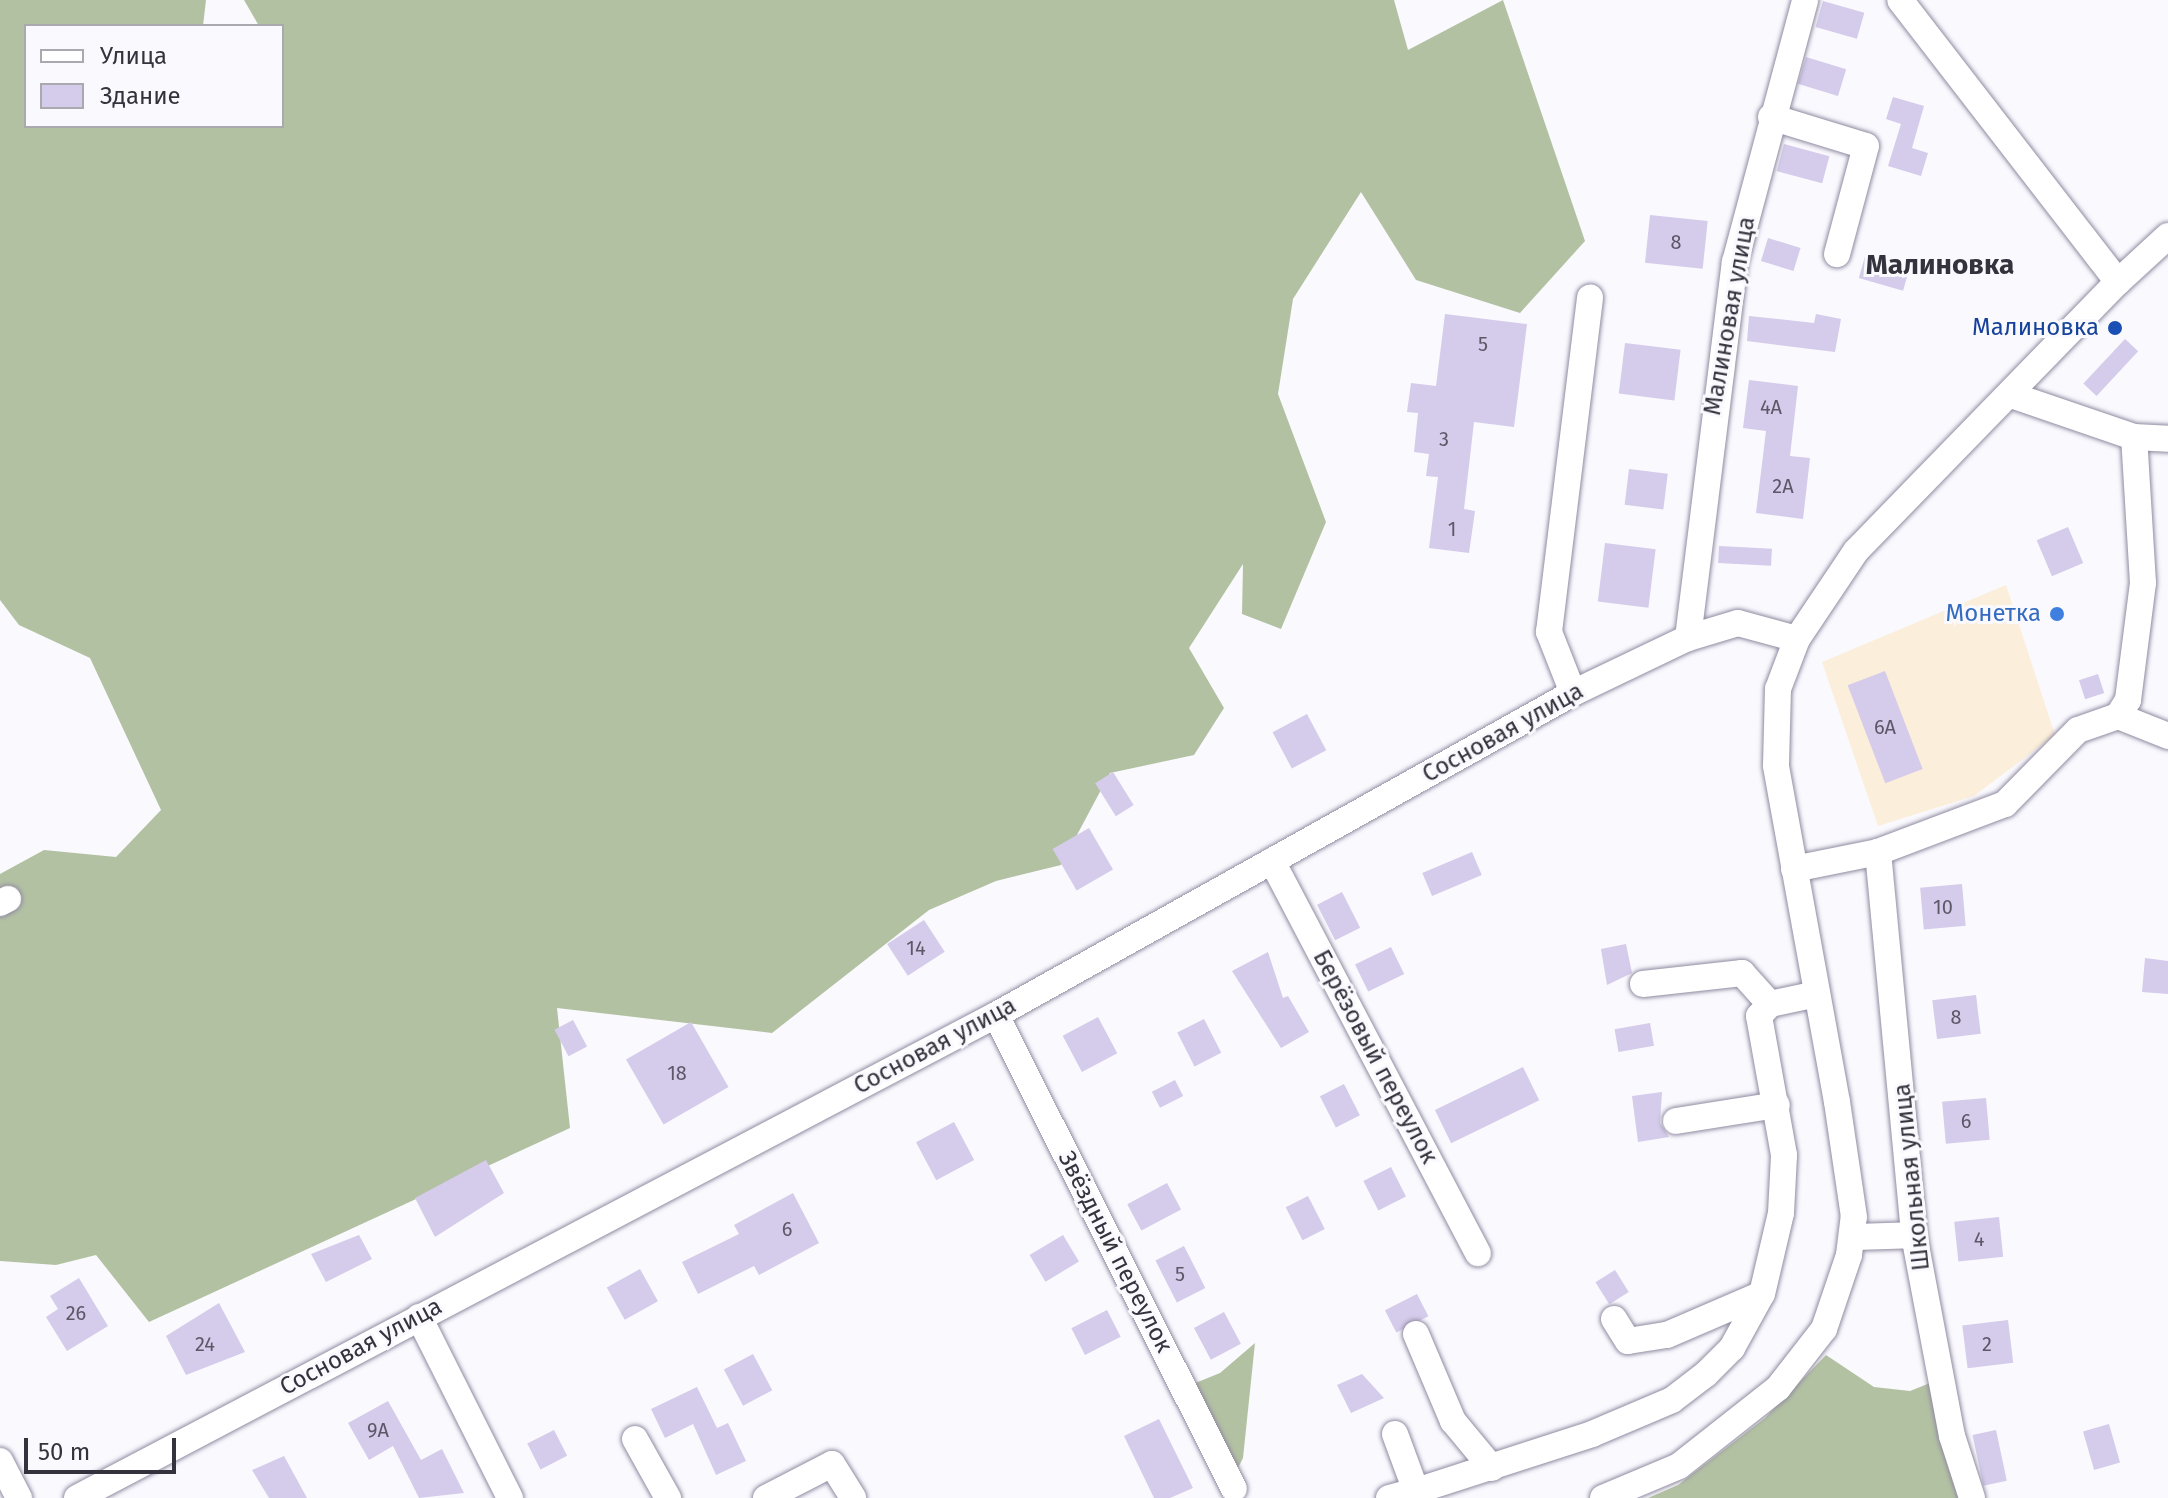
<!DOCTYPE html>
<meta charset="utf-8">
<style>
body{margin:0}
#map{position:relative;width:2168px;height:1498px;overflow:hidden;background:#faf9fe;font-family:"Fira Sans",sans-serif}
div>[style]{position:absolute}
.education>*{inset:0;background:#fbeeda}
.forest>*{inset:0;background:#b3c1a3}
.building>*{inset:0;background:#d5cbeb;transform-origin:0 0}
.roads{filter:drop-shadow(0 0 2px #908ba1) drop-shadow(0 0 2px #908ba1)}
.minor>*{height:26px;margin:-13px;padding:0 13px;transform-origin:13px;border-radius:13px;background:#fff}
.dots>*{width:22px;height:22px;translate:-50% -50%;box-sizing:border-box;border:4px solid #faf9fe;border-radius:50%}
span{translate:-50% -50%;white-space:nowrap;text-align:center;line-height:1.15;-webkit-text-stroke:6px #faf9fe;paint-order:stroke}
.number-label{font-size:20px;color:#5c5868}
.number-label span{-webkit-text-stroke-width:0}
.street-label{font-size:24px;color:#34323c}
.transit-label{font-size:24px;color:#164399}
.right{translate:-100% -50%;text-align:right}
.shop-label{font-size:24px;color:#366cbe}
.quarter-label{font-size:28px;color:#34323c;font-weight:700}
.legend{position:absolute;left:24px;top:24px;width:260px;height:104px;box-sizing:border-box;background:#faf9fe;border:2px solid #aba9b0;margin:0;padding:10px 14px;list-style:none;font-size:24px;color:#34323c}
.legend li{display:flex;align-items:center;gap:16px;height:40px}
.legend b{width:40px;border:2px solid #aba9b0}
.scale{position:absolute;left:24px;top:1438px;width:152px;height:36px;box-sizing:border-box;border:4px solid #34323c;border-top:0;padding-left:10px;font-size:24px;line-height:28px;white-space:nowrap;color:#34323c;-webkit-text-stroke:6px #faf9fe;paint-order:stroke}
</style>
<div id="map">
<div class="education">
<i style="clip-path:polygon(2006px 585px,2055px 735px,1974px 796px,1878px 826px,1822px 662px)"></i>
</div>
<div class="forest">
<i style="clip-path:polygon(0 0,206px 0,203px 26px,26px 26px,26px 126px,282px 126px,282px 26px,259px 26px,244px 0,1394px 0,1408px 50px,1503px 0,1585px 241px,1520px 313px,1416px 280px,1361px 192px,1293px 299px,1278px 394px,1326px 522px,1281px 629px,1242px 614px,1243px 564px,1189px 648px,1224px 708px,1194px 755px,1110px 773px,1061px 865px,996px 881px,929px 910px,772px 1033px,557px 1008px,570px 1128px,149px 1322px,96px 1255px,56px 1265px,0 1261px,0 874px,44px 850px,116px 857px,161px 810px,90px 658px,19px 625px,0 600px)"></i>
<i style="clip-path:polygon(1255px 1343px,1243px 1458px,1232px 1480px,1183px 1388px,1220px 1373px)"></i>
<i style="clip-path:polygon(1826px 1355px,1874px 1387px,1910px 1391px,1930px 1383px,1965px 1498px,1648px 1498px,1678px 1485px,1765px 1418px)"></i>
</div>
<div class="building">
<i style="left:1823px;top:1px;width:43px;height:27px;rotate:16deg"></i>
<i style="left:1806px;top:57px;width:42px;height:28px;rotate:17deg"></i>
<i style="clip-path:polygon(1893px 97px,1924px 106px,1912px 148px,1928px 153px,1921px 176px,1888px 166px,1901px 124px,1886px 119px)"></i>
<i style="left:1784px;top:144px;width:47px;height:28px;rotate:15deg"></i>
<i style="left:1650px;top:215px;width:58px;height:48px;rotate:6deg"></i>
<i style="left:1768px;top:238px;width:34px;height:24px;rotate:17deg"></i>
<i style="left:1866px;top:253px;width:46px;height:26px;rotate:16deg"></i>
<i style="clip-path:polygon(1445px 314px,1527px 324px,1514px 427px,1474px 422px,1464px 509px,1475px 511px,1469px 553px,1429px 548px,1438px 477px,1426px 476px,1429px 454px,1414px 452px,1418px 413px,1407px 412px,1411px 383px,1436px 386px)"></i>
<i style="clip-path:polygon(1816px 314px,1841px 319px,1835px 352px,1747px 341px,1749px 316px,1814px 323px)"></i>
<i style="left:2125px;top:339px;width:18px;height:61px;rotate:43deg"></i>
<i style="left:1625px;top:343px;width:56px;height:51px;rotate:7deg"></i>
<i style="clip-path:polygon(1749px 380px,1798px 386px,1790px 456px,1810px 458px,1803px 519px,1756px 513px,1766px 431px,1743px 428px)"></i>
<i style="left:1629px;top:469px;width:39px;height:36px;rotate:7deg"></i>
<i style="left:2068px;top:527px;width:39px;height:34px;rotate:67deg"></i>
<i style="left:1605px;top:543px;width:51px;height:59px;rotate:7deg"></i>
<i style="left:1719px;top:546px;width:53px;height:17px;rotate:3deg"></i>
<i style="left:1885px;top:671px;width:105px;height:40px;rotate:69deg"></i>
<i style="left:2098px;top:674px;width:20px;height:20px;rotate:72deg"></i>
<i style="left:1307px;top:714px;width:41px;height:39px;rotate:62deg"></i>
<i style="left:1113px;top:772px;width:39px;height:21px;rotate:58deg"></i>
<i style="left:1089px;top:828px;width:48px;height:42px;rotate:60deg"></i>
<i style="left:1472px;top:852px;width:25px;height:54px;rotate:67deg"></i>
<i style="left:1962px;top:884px;width:42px;height:42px;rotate:85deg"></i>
<i style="left:1342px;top:892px;width:40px;height:28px;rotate:63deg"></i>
<i style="left:924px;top:920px;width:38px;height:44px;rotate:57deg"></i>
<i style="clip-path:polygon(1626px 944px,1632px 973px,1607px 985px,1601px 949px)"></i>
<i style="left:1391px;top:947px;width:30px;height:40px;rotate:64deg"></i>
<i style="clip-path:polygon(1268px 952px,1283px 998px,1288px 996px,1309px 1032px,1281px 1048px,1232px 971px)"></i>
<i style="clip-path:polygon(2145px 958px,2168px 961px,2168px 994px,2142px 992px)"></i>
<i style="left:1976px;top:995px;width:39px;height:44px;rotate:83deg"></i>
<i style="left:1098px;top:1017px;width:41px;height:40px;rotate:62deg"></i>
<i style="left:1204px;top:1019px;width:38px;height:30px;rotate:63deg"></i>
<i style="left:573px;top:1020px;width:30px;height:21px;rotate:62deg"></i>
<i style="left:691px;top:1022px;width:75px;height:75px;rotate:60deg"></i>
<i style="left:1650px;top:1023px;width:23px;height:36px;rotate:80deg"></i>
<i style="left:1523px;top:1067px;width:37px;height:98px;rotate:64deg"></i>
<i style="left:1175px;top:1080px;width:18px;height:26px;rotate:63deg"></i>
<i style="left:1344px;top:1084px;width:35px;height:27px;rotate:63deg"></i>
<i style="clip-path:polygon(1662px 1092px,1660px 1123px,1669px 1137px,1638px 1142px,1632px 1096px)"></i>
<i style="left:1986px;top:1098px;width:42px;height:44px;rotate:85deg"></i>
<i style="left:954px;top:1122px;width:43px;height:43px;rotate:62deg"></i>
<i style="clip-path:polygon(486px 1160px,504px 1193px,435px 1237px,415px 1198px)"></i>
<i style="left:1391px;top:1167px;width:33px;height:31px;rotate:63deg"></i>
<i style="left:1167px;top:1183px;width:30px;height:45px;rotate:62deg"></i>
<i style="clip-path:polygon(793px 1193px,819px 1243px,759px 1275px,754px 1266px,698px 1294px,682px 1262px,739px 1234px,734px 1225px)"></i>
<i style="left:1308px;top:1196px;width:37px;height:25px;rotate:63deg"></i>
<i style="left:1999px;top:1217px;width:40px;height:45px;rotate:84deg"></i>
<i style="clip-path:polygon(359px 1235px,372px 1259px,326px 1282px,311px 1254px)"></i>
<i style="left:1063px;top:1235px;width:31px;height:39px;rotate:59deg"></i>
<i style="left:1184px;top:1246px;width:47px;height:32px;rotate:63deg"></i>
<i style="left:640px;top:1269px;width:37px;height:38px;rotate:61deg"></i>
<i style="left:1615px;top:1270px;width:26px;height:23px;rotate:58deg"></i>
<i style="clip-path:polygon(79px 1278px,108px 1326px,67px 1351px,46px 1317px,58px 1309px,50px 1296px)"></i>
<i style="left:1417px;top:1294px;width:25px;height:36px;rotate:63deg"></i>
<i style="clip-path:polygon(219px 1303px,245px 1352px,186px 1375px,166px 1336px)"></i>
<i style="left:1107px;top:1310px;width:30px;height:40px;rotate:63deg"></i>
<i style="left:1224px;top:1312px;width:36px;height:34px;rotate:62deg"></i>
<i style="left:2008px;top:1320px;width:43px;height:46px;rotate:83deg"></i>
<i style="left:753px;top:1354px;width:41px;height:33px;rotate:62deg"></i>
<i style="clip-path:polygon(1362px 1374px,1384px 1398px,1351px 1413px,1337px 1385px)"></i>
<i style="clip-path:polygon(697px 1387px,717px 1428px,728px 1423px,746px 1461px,716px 1475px,693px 1424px,665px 1438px,651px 1409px)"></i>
<i style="clip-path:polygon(388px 1401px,421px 1460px,442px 1449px,464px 1493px,419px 1498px,393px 1446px,369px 1460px,348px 1423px)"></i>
<i style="clip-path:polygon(1159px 1419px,1193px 1488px,1170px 1498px,1154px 1498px,1124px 1436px)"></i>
<i style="left:2109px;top:1424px;width:40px;height:27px;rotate:74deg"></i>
<i style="left:554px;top:1430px;width:29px;height:30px;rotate:63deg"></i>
<i style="left:1996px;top:1430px;width:52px;height:24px;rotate:78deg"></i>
<i style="clip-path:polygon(284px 1456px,307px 1498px,269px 1498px,252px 1470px)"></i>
</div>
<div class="roads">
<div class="minor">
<i style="left:1771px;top:117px;width:99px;rotate:17deg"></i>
<i style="left:1866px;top:146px;width:112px;rotate:105deg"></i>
<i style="left:2118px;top:282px;width:68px;rotate:-42.6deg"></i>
<i style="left:2014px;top:396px;width:127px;rotate:18.9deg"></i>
<i style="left:2134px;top:437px;width:34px;rotate:3deg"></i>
<i style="left:1688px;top:638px;width:379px;rotate:-82.9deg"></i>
<i style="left:1735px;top:262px;width:271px;rotate:-75deg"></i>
<i style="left:1573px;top:693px;width:66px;rotate:-111.5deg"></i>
<i style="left:1549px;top:632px;width:337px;rotate:-83deg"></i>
<i style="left:2118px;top:716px;width:19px;rotate:-58deg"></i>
<i style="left:2128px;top:700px;width:118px;rotate:-82.7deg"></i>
<i style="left:2143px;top:583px;width:146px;rotate:-93.5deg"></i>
<i style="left:1878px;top:852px;width:385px;rotate:84.6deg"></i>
<i style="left:1914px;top:1235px;width:205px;rotate:79.3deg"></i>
<i style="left:1952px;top:1436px;width:65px;rotate:72.1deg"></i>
<i style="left:1272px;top:861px;width:443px;rotate:62.3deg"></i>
<i style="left:1794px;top:869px;width:86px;rotate:-11.4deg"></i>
<i style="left:1878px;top:852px;width:136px;rotate:-20.7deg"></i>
<i style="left:2005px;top:804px;width:104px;rotate:-45.4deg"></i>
<i style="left:2078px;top:730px;width:42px;rotate:-19.3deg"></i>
<i style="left:2118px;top:716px;width:54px;rotate:21.8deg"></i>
<i style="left:0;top:903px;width:9px;rotate:-27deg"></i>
<i style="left:1643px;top:984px;width:100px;rotate:-6.3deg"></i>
<i style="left:1742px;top:973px;width:42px;rotate:47.9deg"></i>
<i style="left:996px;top:1015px;width:530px;rotate:63.34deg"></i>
<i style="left:1676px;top:1121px;width:102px;rotate:-9deg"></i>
<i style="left:1852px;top:1237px;width:62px;rotate:-1.8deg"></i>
<i style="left:419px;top:1317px;width:203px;rotate:63.3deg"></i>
<i style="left:1614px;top:1319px;width:26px;rotate:58deg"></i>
<i style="left:1628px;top:1341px;width:39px;rotate:-9deg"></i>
<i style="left:1667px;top:1335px;width:103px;rotate:-23.3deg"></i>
<i style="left:1762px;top:1294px;width:83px;rotate:-76.8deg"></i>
<i style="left:1781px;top:1213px;width:58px;rotate:-87deg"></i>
<i style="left:1784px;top:1155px;width:141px;rotate:-100.2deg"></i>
<i style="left:1759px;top:1016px;width:16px;rotate:-47deg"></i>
<i style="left:1770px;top:1004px;width:48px;rotate:-12deg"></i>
<i style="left:1416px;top:1334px;width:95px;rotate:67deg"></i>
<i style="left:1453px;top:1421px;width:61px;rotate:50.3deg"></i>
<i style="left:1395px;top:1434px;width:61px;rotate:69.8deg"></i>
<i style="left:1416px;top:1491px;width:185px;rotate:-17.9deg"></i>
<i style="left:1592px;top:1434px;width:87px;rotate:-23deg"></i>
<i style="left:1672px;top:1400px;width:43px;rotate:-37.4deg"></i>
<i style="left:1706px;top:1374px;width:37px;rotate:-45deg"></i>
<i style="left:1732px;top:1348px;width:58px;rotate:-61.2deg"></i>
<i style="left:635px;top:1439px;width:68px;rotate:60.8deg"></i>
<i style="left:0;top:1461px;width:42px;rotate:62.8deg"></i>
<i style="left:77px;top:1498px;width:1038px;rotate:-27.73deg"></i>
<i style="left:996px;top:1015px;width:661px;rotate:-29.16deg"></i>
<i style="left:1573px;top:693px;width:127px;rotate:-25.6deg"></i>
<i style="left:1688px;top:638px;width:52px;rotate:-16.7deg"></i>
<i style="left:1738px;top:623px;width:61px;rotate:15.2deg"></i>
<i style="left:766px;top:1498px;width:74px;rotate:-27.3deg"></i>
<i style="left:832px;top:1464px;width:40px;rotate:58deg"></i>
<i style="left:1389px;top:1498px;width:28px;rotate:-15deg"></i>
<i style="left:1603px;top:1498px;width:82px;rotate:-22.8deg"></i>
<i style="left:1679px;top:1466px;width:126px;rotate:-38.2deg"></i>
<i style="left:1778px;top:1388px;width:75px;rotate:-52.1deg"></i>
<i style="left:1824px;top:1329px;width:78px;rotate:-71.3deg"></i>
<i style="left:1849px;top:1255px;width:38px;rotate:-83deg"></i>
<i style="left:1854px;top:1217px;width:116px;rotate:-98.4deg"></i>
<i style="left:1837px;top:1102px;width:342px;rotate:-100.3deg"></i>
<i style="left:1776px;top:765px;width:76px;rotate:-88.5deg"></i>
<i style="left:1778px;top:689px;width:53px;rotate:-69.2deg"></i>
<i style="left:1797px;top:639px;width:106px;rotate:-56.2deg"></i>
<i style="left:1856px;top:551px;width:376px;rotate:-45.8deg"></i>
<i style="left:2118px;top:282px;width:356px;rotate:-127.7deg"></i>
</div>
</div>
<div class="dots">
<i style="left:2115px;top:328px;background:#1a4fb4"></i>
<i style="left:2057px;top:614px;background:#3f7fe0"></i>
</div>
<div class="number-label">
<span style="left:1676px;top:242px">8</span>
<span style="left:1483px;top:344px">5</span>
<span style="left:1771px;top:407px">4А</span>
<span style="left:1444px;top:439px">3</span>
<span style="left:1783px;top:486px">2А</span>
<span style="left:1452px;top:529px">1</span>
<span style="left:1885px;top:727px">6А</span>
<span style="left:1943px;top:907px">10</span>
<span style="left:916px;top:948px">14</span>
<span style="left:1956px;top:1017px">8</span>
<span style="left:677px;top:1073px">18</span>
<span style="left:1966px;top:1121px">6</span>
<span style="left:787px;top:1229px">6</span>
<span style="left:1979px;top:1239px">4</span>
<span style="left:1180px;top:1274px">5</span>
<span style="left:76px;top:1313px">26</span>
<span style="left:205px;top:1344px">24</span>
<span style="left:1987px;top:1344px">2</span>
<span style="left:378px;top:1430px">9А</span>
</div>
<div class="street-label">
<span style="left:1730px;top:316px;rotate:-80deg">Малиновая улица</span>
<span style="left:1503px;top:733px;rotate:-29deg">Сосновая улица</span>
<span style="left:935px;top:1046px;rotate:-28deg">Сосновая улица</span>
<span style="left:1375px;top:1057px;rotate:62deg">Берёзовый переулок</span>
<span style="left:1912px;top:1177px;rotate:-96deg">Школьная улица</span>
<span style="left:1115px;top:1252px;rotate:63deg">Звёздный переулок</span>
<span style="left:361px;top:1347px;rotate:-28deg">Сосновая улица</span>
</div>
<div class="transit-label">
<span class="right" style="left:2099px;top:328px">Малиновка</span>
</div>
<div class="shop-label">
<span class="right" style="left:2041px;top:614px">Монетка</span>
</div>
<div class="quarter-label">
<span style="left:1940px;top:265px">Малиновка</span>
</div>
<ul class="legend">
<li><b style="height:10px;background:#fff"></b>Улица</li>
<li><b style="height:22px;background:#d5cbeb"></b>Здание</li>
</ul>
<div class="scale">50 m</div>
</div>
